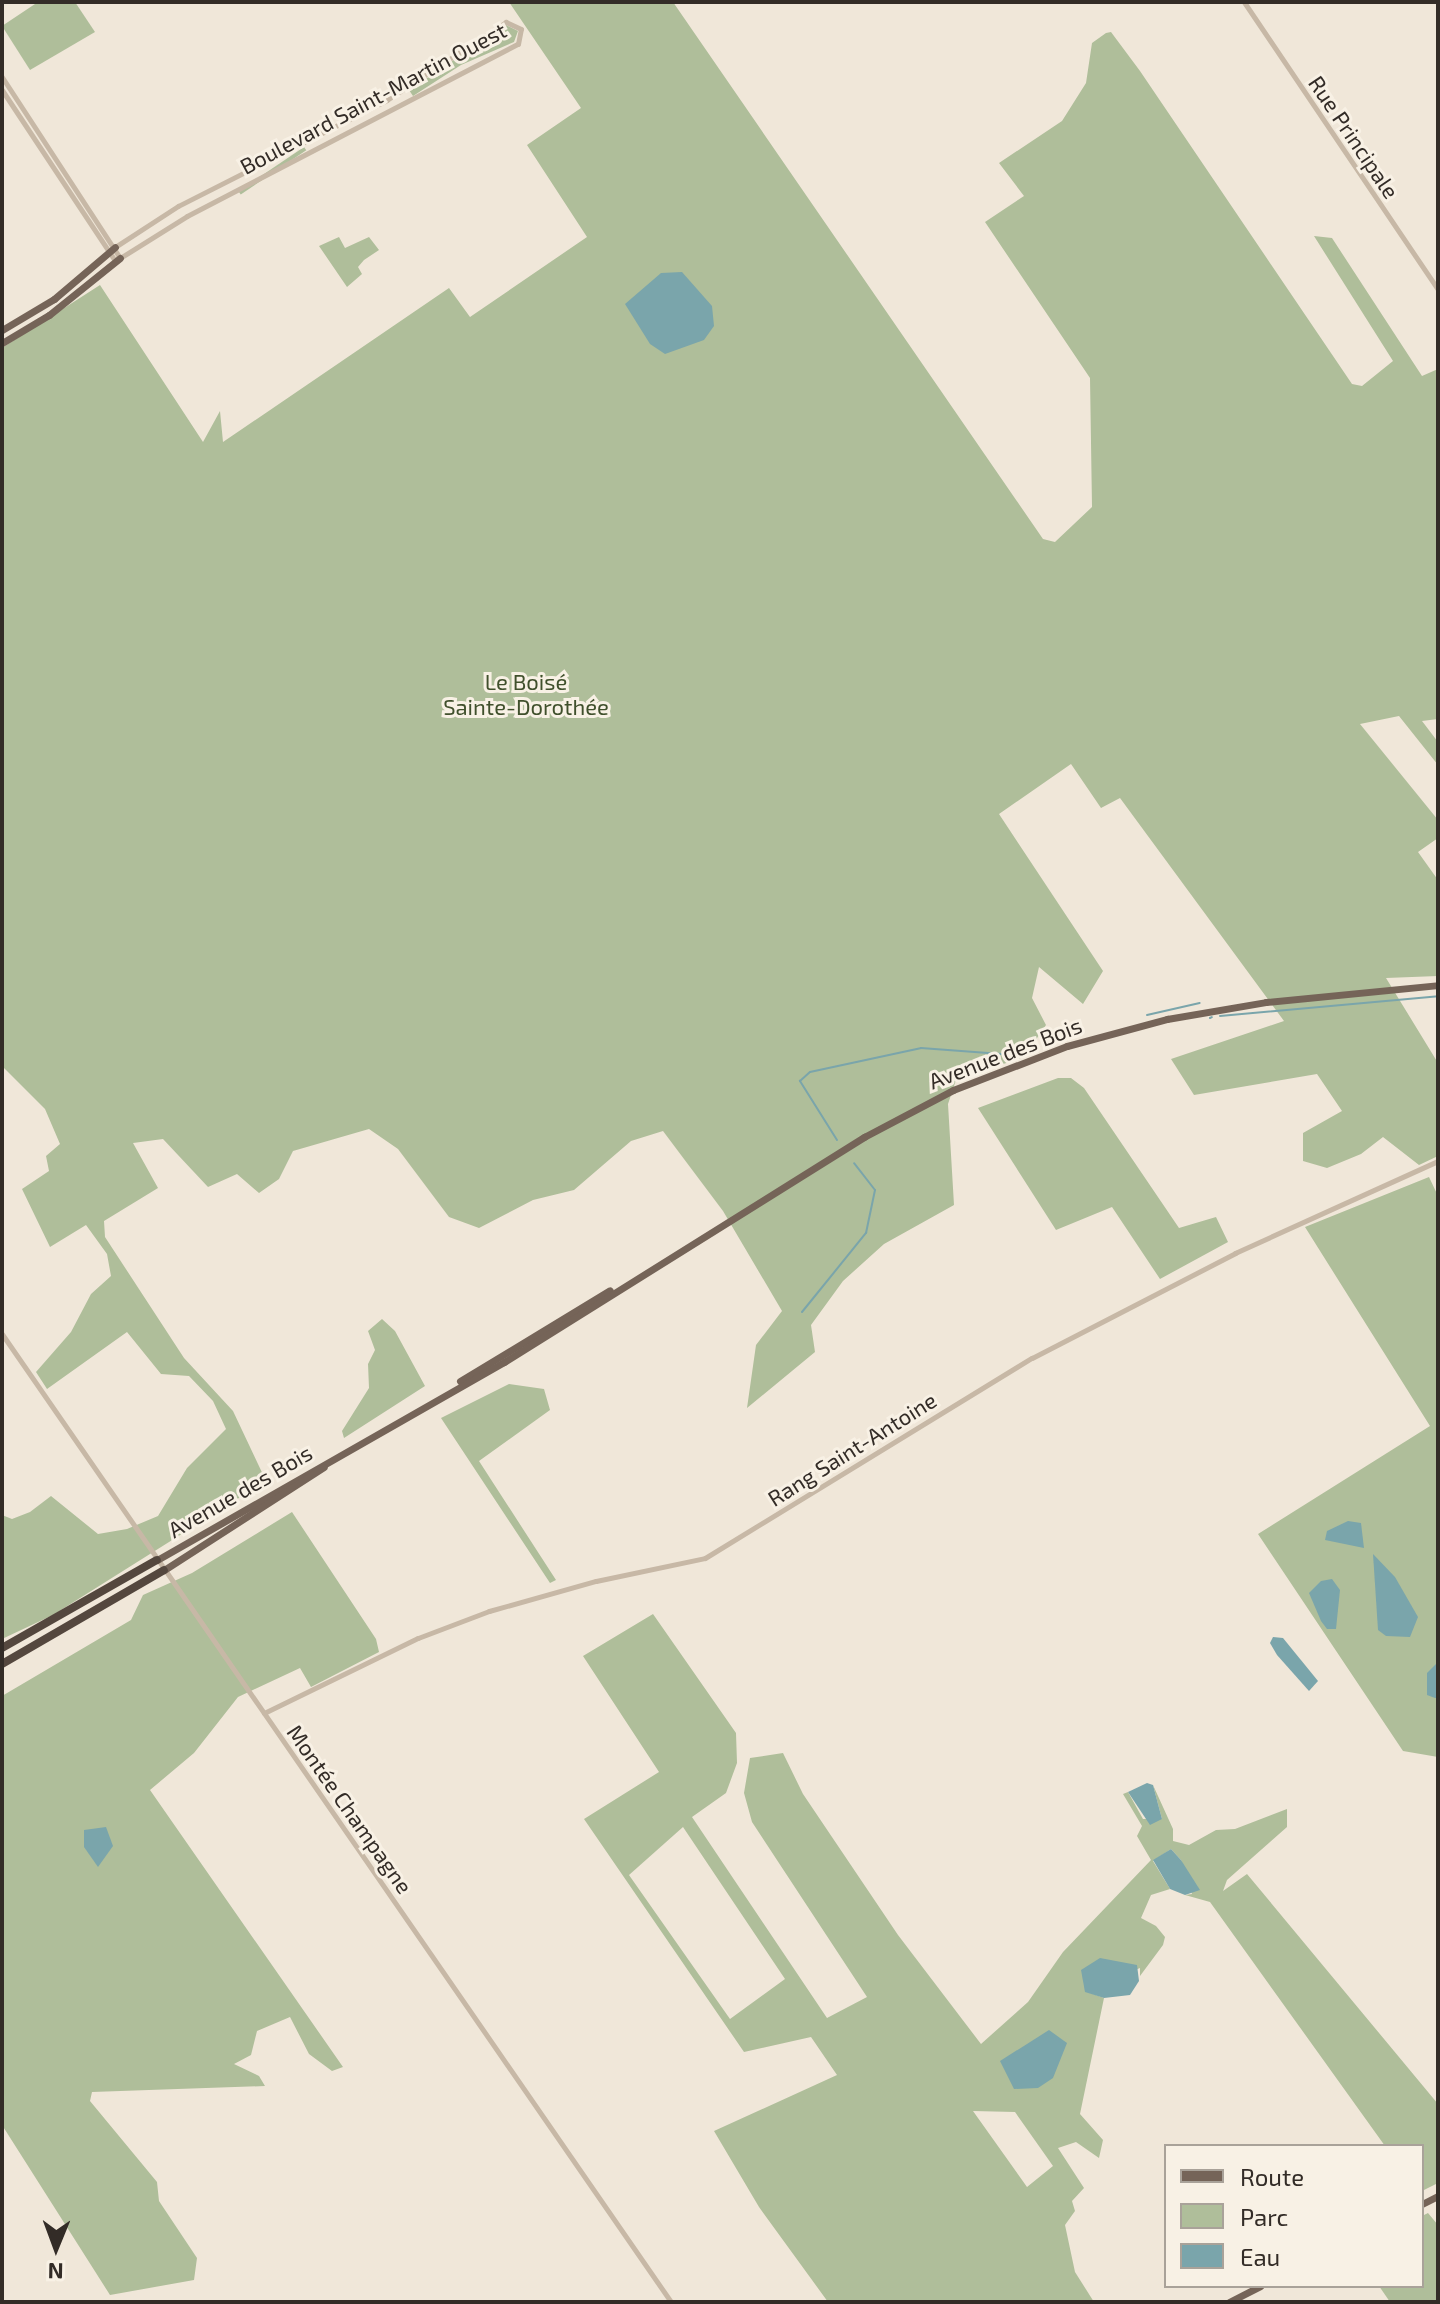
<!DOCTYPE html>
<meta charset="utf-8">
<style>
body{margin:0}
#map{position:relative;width:1440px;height:2304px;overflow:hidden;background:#f0e7d9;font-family:"Exo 2",sans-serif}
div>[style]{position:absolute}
.green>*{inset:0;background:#afbe9a;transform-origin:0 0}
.water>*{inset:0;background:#7aa5ab}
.stream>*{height:2px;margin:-1px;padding:0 1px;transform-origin:1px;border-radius:1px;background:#7aa5ab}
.minor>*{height:5px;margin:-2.5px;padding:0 2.5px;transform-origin:2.5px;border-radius:2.5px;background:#c7b8a6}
.major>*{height:7px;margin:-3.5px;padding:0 3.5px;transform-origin:3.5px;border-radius:3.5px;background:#756458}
.highway>*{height:8px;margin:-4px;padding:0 4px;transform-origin:4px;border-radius:4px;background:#54473e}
span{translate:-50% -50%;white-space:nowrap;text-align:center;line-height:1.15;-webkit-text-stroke:6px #f8f1e5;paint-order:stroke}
.street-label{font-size:22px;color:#332c27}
.park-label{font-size:22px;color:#40502c}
.frame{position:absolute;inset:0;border:4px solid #332c27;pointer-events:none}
.legend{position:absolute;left:1164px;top:2144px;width:260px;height:144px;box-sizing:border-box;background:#f8f1e5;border:2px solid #a9a299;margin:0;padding:10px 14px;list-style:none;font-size:24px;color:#332c27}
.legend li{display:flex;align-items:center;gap:16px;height:40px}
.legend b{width:40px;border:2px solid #a9a299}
.north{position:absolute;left:16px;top:2208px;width:80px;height:80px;-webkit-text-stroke:6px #f8f1e5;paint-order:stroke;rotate:181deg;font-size:22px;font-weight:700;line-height:32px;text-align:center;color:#332c27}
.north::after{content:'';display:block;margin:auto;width:28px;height:36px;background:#332c27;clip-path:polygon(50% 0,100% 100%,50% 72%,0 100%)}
</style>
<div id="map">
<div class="green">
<i style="clip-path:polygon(38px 2px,75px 2px,95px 32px,30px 70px,2px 26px)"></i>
<i style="clip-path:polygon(509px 2px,673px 2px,1043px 539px,1055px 542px,1092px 507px,1090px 378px,985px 222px,1024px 196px,999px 163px,1062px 121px,1086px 83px,1092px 43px,1106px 33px,1111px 32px,1140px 71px,1352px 384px,1362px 386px,1393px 361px,1314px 236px,1332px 238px,1422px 376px,1438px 369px,1438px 719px,1422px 721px,1438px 742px,1438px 765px,1399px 716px,1360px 724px,1438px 820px,1438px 838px,1418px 852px,1438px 880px,1438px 976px,1386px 978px,1438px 1063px,1438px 1156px,1419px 1165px,1383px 1137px,1361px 1154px,1327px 1168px,1303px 1161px,1303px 1133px,1342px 1111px,1317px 1074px,1194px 1095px,1171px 1059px,1284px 1021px,1120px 798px,1101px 808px,1071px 764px,999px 814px,1103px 971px,1083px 1004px,1039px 967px,1032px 998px,1046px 1025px,1024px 1057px,956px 1080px,948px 1104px,954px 1205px,884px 1244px,843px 1281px,811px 1325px,815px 1352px,747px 1408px,756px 1345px,782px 1311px,723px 1211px,663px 1131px,631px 1141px,574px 1190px,533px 1200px,479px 1228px,449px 1217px,398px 1149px,369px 1129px,293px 1151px,279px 1179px,259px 1193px,237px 1174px,208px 1187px,163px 1139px,133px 1143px,158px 1188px,104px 1221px,105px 1237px,184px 1358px,233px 1411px,266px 1481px,53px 1615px,2px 1639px,2px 1515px,12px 1519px,30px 1512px,51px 1496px,98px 1534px,127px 1529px,158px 1516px,187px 1468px,226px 1429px,213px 1401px,189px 1376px,161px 1374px,127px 1332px,47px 1389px,36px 1372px,71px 1332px,91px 1294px,111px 1276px,107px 1254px,86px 1225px,50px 1247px,22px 1189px,49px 1171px,46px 1156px,60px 1144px,45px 1109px,2px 1066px,2px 348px,100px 285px,203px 442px,220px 411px,223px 442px,449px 288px,470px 317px,587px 237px,527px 145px,581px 108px)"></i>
<i style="clip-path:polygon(506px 25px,518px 31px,514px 42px,461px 65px,413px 96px,409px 90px)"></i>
<i style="left:304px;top:147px;width:4px;height:79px;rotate:56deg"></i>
<i style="clip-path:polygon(339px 237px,345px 248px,369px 237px,379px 250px,364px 260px,358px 267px,362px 274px,347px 287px,319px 246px)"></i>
<i style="clip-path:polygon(1058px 1078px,1071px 1078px,1084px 1088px,1179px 1228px,1216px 1217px,1228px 1242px,1160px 1279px,1112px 1207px,1056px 1230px,978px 1108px)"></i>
<i style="clip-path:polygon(1429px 1177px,1438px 1196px,1438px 1757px,1403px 1751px,1258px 1534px,1430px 1426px,1305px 1227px)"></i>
<i style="clip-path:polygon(382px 1319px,395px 1331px,425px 1386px,344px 1438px,342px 1431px,369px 1388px,368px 1364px,375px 1350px,368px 1331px)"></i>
<i style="clip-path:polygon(509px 1384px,544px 1389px,550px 1410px,479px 1461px,556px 1580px,550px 1583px,441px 1418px)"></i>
<i style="clip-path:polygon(292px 1512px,376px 1639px,379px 1652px,311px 1687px,300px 1668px,238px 1697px,194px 1753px,150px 1790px,343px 2067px,332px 2071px,309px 2054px,290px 2017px,257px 2031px,251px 2055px,234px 2064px,259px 2076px,265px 2086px,92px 2092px,90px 2101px,157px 2182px,159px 2201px,197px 2258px,194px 2280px,110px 2295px,2px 2125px,2px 1696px,131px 1620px,143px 1595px,192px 1573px)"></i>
<i style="clip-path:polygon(evenodd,653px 1614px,736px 1733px,737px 1763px,726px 1793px,692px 1817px,827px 2018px,867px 1997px,752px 1822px,744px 1793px,750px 1758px,783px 1753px,803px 1794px,898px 1935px,981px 2044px,1028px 2002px,1063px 1952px,1151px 1860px,1137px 1836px,1142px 1826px,1123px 1794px,1128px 1792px,1143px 1819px,1162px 1819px,1153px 1785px,1173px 1829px,1173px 1841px,1189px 1845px,1216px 1830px,1235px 1829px,1287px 1809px,1287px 1827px,1227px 1880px,1223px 1891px,1247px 1874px,1438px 2104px,1438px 2183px,1422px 2191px,1422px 2146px,1385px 2146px,1210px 1902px,1185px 1895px,1192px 1894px,1181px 1860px,1171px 1849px,1153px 1861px,1170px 1889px,1151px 1895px,1141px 1918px,1156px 1926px,1165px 1937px,1163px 1945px,1140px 1976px,1140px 1968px,1085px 1991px,1104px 1998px,1080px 2114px,1103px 2140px,1099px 2158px,1076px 2142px,1058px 2148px,1084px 2188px,1072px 2201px,1075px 2211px,1065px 2225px,1075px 2272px,1094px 2302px,828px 2302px,759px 2207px,714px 2131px,837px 2075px,811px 2037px,744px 2052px,584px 1819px,659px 1772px,583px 1656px,653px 1614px,683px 1827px,785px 1979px,730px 2019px,629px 1875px,683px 1827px,653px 1614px,973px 2111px,1015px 2112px,1053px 2166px,1027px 2187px,973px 2111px)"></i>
<i style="clip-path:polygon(1428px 2213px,1438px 2225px,1438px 2302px,1390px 2302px,1379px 2286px,1422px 2286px,1422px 2216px)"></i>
</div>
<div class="water">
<i style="clip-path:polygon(682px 272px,712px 306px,714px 326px,704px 340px,665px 354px,650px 344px,625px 304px,661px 273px)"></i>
<i style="clip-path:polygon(1348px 1521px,1361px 1523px,1364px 1548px,1325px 1540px,1327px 1531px)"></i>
<i style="clip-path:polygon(1373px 1554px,1395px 1577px,1418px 1617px,1410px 1637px,1386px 1636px,1378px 1630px)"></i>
<i style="clip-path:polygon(1332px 1579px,1340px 1590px,1336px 1629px,1327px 1629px,1321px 1621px,1309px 1593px,1321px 1581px)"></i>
<i style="clip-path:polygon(1273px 1637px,1283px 1638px,1318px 1681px,1309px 1691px,1277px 1655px,1270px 1643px)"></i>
<i style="clip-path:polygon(1438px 1662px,1438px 1698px,1435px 1698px,1427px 1695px,1427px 1673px)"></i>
<i style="clip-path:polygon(1147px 1783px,1153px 1785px,1162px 1819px,1150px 1825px,1128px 1792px)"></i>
<i style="clip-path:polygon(106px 1827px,113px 1846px,98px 1867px,84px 1847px,84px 1830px)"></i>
<i style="clip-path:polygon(1171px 1849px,1181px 1860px,1200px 1890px,1185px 1895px,1170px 1889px,1153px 1860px)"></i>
<i style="clip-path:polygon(1100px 1958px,1137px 1965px,1139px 1981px,1130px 1995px,1104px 1998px,1085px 1992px,1081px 1970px)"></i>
<i style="clip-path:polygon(1049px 2030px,1067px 2043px,1053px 2078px,1038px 2088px,1014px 2089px,1000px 2061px)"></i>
</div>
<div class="stream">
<i style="left:1147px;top:1015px;width:54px;rotate:-12.8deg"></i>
<i style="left:1220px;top:1016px;width:219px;rotate:-5.2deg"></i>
<i style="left:1210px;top:1018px;width:2px;rotate:-27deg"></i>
<i style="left:837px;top:1140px;width:70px;rotate:-122.1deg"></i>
<i style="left:800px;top:1081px;width:13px;rotate:-42deg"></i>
<i style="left:810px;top:1072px;width:114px;rotate:-12.2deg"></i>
<i style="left:921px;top:1048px;width:94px;rotate:4.3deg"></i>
<i style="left:802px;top:1312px;width:102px;rotate:-51deg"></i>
<i style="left:866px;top:1233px;width:44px;rotate:-78.2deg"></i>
<i style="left:875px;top:1190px;width:34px;rotate:-128deg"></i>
</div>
<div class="minor">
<i style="left:1244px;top:2px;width:347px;rotate:56deg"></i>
<i style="left:2px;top:77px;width:216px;rotate:56.9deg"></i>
<i style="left:120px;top:258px;width:79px;rotate:-32.1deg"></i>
<i style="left:187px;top:216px;width:373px;rotate:-27.5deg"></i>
<i style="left:518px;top:44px;width:15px;rotate:-79deg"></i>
<i style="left:521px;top:29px;width:17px;rotate:-155deg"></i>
<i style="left:506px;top:22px;width:142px;rotate:146.8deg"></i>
<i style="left:387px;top:100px;width:234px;rotate:153.1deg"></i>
<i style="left:178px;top:206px;width:75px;rotate:146.9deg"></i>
<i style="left:2px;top:90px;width:205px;rotate:56.5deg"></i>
<i style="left:2px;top:1334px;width:1177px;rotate:55.35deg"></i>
<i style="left:264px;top:1713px;width:171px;rotate:-26deg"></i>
<i style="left:418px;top:1638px;width:76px;rotate:-20.8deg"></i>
<i style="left:489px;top:1611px;width:111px;rotate:-15.7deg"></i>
<i style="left:596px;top:1581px;width:111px;rotate:-11.9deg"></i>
<i style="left:705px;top:1558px;width:383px;rotate:-31.5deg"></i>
<i style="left:1032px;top:1358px;width:229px;rotate:-27.3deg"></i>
<i style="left:1235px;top:1253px;width:223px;rotate:-24.4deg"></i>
</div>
<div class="major">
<i style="left:2px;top:330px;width:61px;rotate:-30.8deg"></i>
<i style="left:54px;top:299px;width:80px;rotate:-40.4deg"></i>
<i style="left:2px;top:343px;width:55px;rotate:-30.8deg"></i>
<i style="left:49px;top:315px;width:91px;rotate:-38.8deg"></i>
<i style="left:460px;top:1381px;width:175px;rotate:-31.2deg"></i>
<i style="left:157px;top:1560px;width:400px;rotate:-29.7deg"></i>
<i style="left:504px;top:1362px;width:425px;rotate:-32deg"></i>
<i style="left:864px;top:1137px;width:101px;rotate:-27.8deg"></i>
<i style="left:953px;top:1090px;width:122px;rotate:-21.1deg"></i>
<i style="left:1067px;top:1046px;width:104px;rotate:-15.1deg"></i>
<i style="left:1167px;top:1019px;width:100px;rotate:-9.7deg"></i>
<i style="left:1266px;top:1002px;width:173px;rotate:-5.6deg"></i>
<i style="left:164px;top:1570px;width:190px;rotate:-32.8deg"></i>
<i style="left:1422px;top:2204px;width:18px;rotate:-27deg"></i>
<i style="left:1229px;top:2302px;width:35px;rotate:-27deg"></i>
</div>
<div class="highway">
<i style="left:2px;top:1648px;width:178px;rotate:-29.6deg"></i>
<i style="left:2px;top:1664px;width:187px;rotate:-30.1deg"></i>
</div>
<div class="street-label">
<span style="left:373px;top:98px;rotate:-28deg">Boulevard Saint-Martin Ouest</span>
<span style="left:1354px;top:137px;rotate:56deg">Rue Principale</span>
<span style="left:1005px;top:1053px;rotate:-21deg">Avenue des Bois</span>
<span style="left:852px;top:1449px;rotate:-32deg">Rang Saint-Antoine</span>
<span style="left:240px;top:1491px;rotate:-30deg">Avenue des Bois</span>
<span style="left:350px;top:1809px;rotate:55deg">Montée Champagne</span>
</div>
<div class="park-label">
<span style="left:526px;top:694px">Le Boisé<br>Sainte-Dorothée</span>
</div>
<div class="frame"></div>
<ul class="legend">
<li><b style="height:10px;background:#756458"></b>Route</li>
<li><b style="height:22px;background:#afbe9a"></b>Parc</li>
<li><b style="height:22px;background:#7aa5ab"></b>Eau</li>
</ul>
<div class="north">N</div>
</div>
